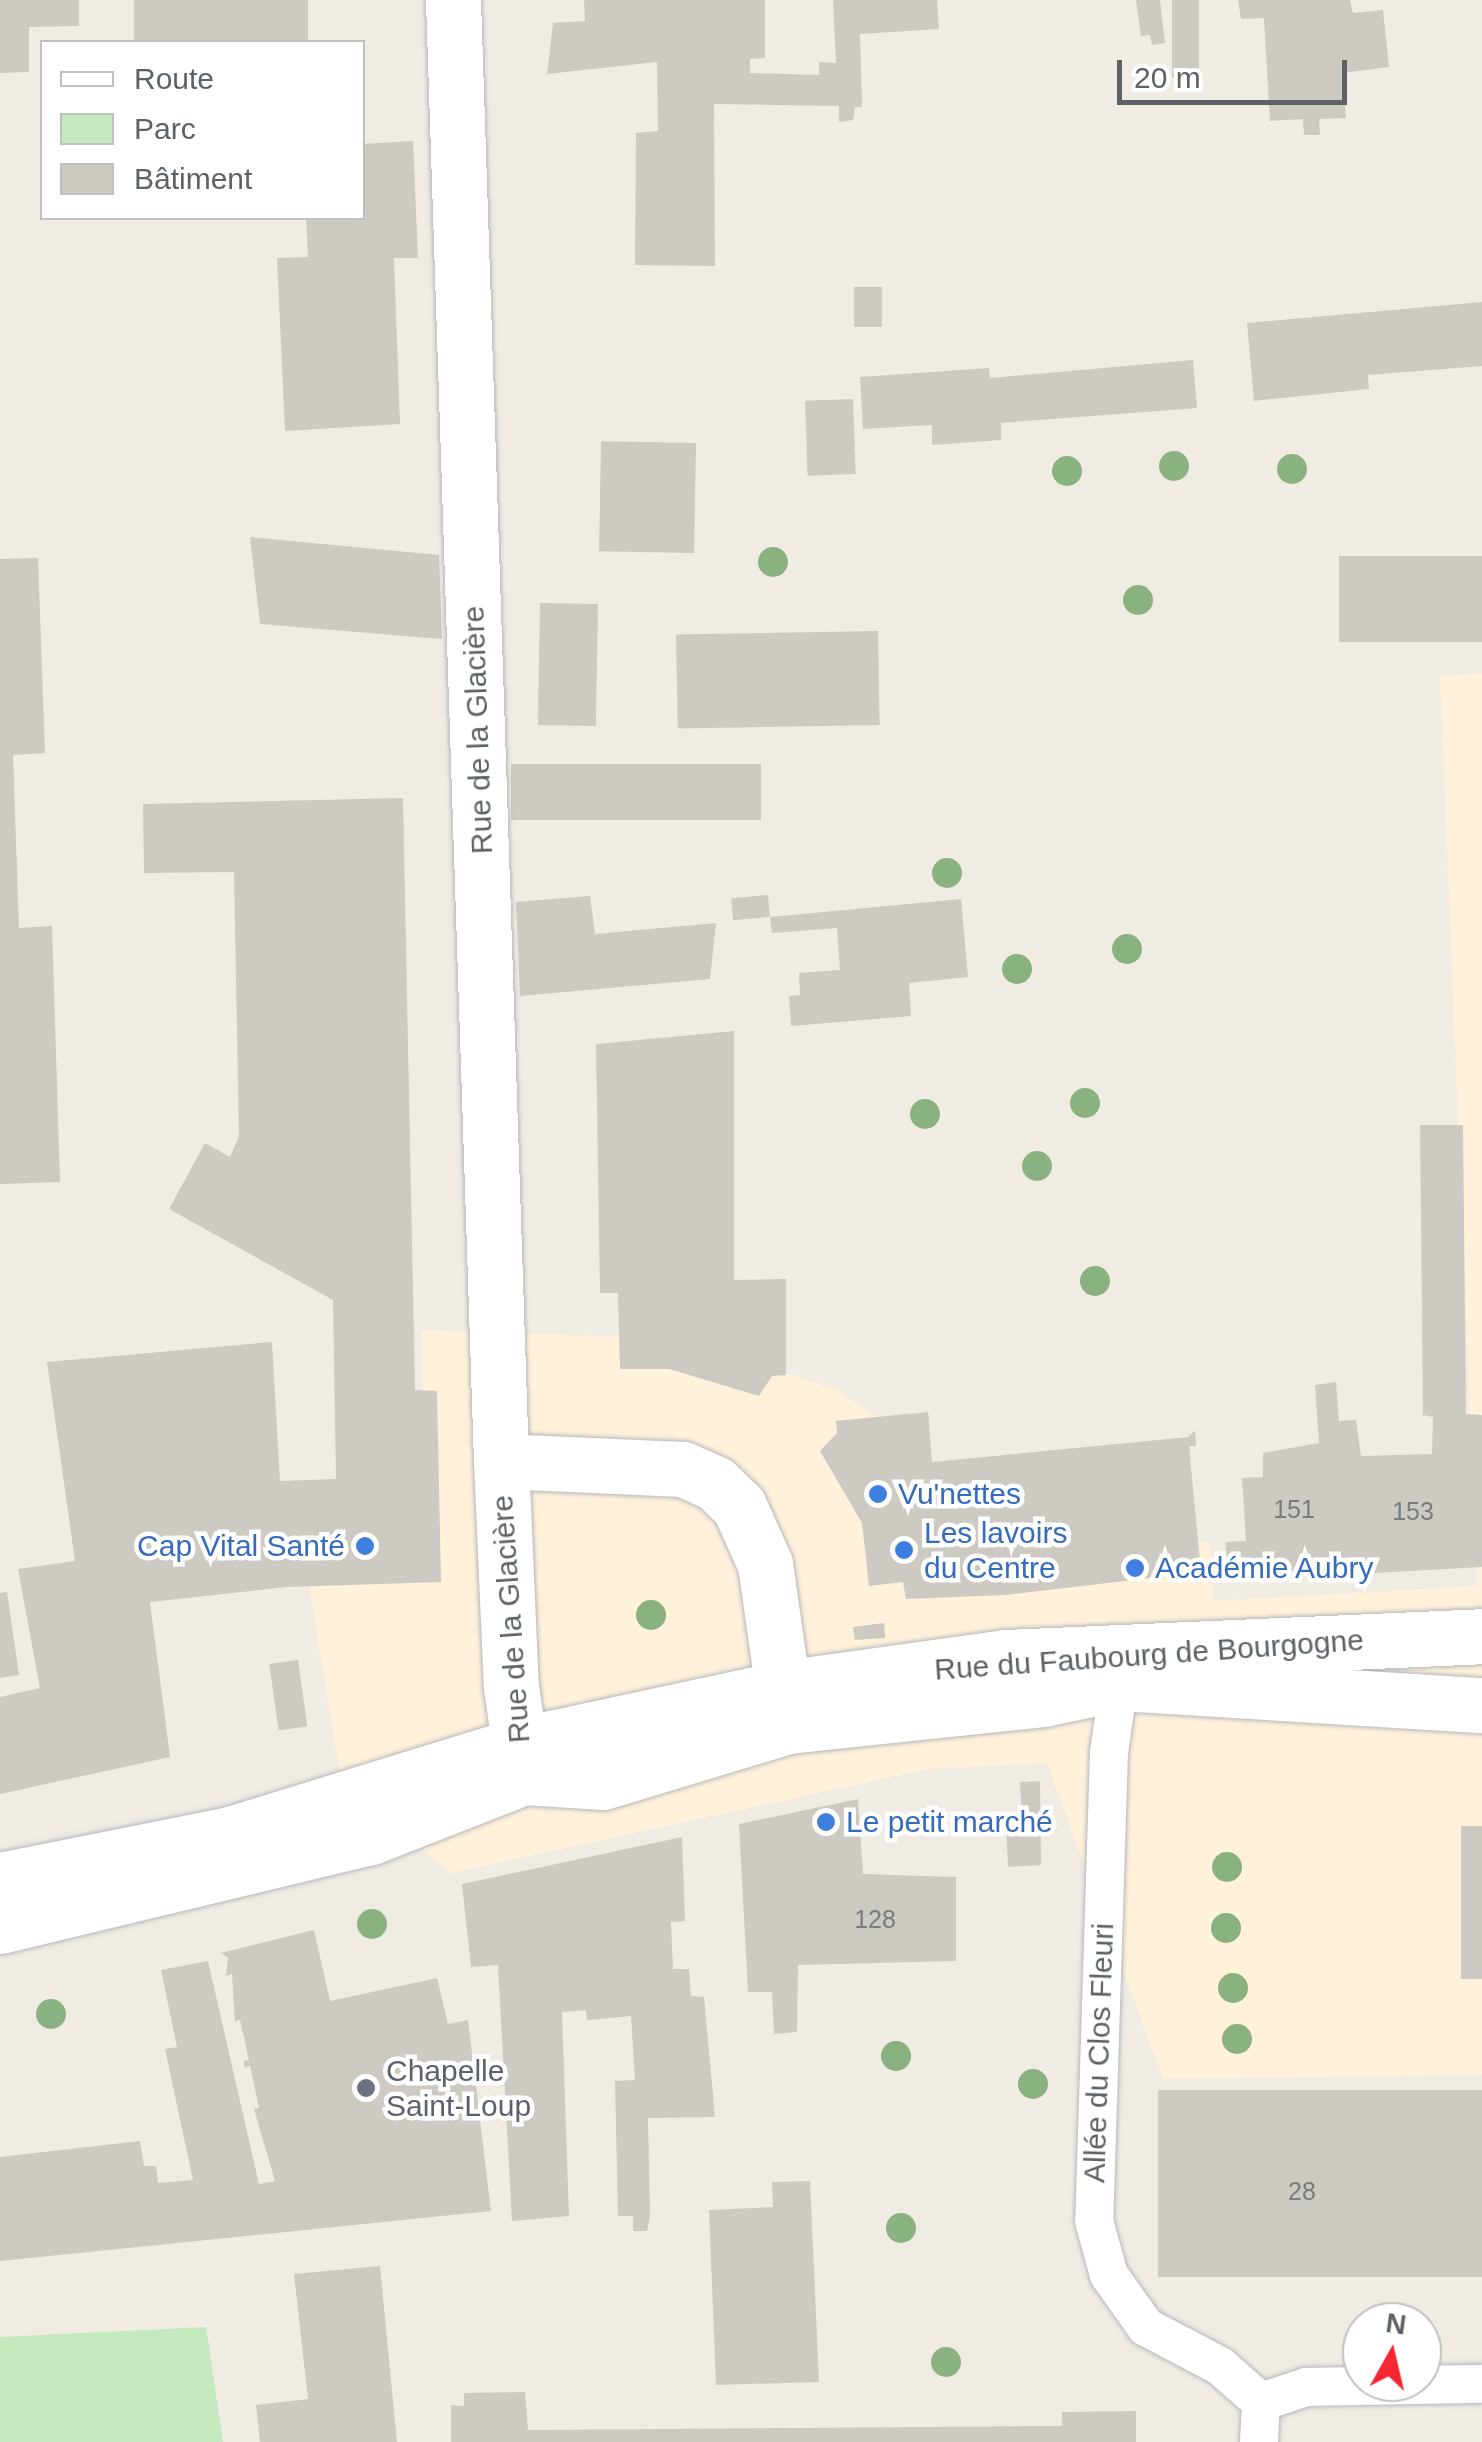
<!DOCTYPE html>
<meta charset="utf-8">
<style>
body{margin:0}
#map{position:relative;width:1482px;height:2442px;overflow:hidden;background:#f0ece4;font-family:Helvetica,sans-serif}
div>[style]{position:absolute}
.commercial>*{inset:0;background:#fff1da}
.green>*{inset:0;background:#c5e9bf}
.building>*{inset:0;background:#cdc9c3;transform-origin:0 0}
.roads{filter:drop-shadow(0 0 2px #b5b8bc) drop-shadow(0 0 2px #b5b8bc)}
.lane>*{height:38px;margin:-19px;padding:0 19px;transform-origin:19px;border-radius:19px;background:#fff}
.street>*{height:55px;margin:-27.5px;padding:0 27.5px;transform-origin:27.5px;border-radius:27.5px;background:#fff}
.secondary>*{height:55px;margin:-27.5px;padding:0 27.5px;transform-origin:27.5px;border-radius:27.5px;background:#fff}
.trees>*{width:30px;height:30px;margin:-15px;border-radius:50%;background:#8ab280}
.dots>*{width:28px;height:28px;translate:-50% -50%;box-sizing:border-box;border:5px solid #fff;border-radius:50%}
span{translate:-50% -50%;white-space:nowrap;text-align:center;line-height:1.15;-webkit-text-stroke:9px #fff;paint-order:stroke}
.number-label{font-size:25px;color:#787c7d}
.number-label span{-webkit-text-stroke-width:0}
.street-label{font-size:30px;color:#5c6266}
.shop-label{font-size:30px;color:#366cbe}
.left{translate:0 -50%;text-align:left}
.right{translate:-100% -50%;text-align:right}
.worship-label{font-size:30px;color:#5b616d}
.legend{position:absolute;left:40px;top:40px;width:325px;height:180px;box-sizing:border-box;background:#fff;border:2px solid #bec0c2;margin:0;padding:12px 18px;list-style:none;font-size:30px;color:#5c6266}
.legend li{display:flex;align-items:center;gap:20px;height:50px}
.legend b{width:50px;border:2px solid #bec0c2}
.north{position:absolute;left:1342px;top:2302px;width:100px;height:100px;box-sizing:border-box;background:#fff;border:2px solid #bec0c2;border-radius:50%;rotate:8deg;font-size:28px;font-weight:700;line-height:40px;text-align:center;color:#5c6266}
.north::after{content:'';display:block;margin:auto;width:35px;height:45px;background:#f42733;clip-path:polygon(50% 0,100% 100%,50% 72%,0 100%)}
.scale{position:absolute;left:1117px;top:60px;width:230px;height:45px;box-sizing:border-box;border:5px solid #5c6266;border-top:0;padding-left:12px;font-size:30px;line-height:35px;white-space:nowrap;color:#5c6266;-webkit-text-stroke:8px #fff;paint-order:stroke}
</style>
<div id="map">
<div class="commercial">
<i style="clip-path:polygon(1482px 673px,1482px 2075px,1163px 2079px,1047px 1763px,928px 1769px,451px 1873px,341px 1780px,305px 1559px,424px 1548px,422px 1330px,683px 1339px,838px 1390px,907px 1439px,962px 1563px,1210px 1542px,1214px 1601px,1477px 1586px,1440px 676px)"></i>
</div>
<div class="green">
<i style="clip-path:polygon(206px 2327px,223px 2442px,0 2442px,0 2337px)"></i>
</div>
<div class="building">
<i style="clip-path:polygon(0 0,79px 0,79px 26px,29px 27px,29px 72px,0 73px)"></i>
<i style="left:134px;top:0;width:174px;height:42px"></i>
<i style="clip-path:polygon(584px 0,765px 0,765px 58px,750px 59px,750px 73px,819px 75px,819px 62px,836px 63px,833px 0,937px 0,939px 29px,860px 34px,862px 107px,855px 107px,853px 120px,839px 122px,839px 106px,714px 104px,715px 266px,635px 265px,636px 133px,658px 131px,657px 62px,547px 74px,553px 23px,585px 21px)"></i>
<i style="clip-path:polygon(1136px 0,1160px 0,1165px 43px,1152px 45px,1150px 35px,1141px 36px)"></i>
<i style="left:1172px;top:0;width:27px;height:78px"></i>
<i style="clip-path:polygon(1238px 0,1350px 0,1353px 13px,1383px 10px,1389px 67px,1342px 73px,1346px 118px,1319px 119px,1320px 135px,1304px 135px,1303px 119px,1270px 121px,1264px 18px,1241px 19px)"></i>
<i style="clip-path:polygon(413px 141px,418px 258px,394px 258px,400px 424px,285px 431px,277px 258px,308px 257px,306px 218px,362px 218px,362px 144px)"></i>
<i style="left:854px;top:287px;width:28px;height:40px"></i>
<i style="clip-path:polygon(1482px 302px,1482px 366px,1368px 375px,1369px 389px,1254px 401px,1247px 323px)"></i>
<i style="clip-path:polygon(1193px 360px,1197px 408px,1001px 423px,1001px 440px,932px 445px,932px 425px,863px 429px,860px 377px,989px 368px,990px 378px)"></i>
<i style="left:853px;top:399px;width:75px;height:48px;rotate:88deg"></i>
<i style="left:696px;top:443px;width:110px;height:95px;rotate:91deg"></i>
<i style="clip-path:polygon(250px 537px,439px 555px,442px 639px,260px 624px)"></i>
<i style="left:1482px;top:556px;width:86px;height:143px;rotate:90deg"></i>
<i style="clip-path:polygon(38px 558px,45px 753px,13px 755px,19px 928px,52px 926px,60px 1182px,0 1184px,0 559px)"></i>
<i style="left:540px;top:603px;width:58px;height:122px;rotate:1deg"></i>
<i style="left:878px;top:631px;width:94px;height:202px;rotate:89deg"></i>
<i style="left:761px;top:764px;width:56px;height:250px;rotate:90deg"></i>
<i style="clip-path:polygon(403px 798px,415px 1390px,437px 1391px,441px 1582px,287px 1587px,150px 1602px,170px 1757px,0 1794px,0 1697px,40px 1688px,18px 1569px,75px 1561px,47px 1362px,272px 1342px,280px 1481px,336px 1479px,333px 1300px,169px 1209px,205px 1143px,230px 1157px,239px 1136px,234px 872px,144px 873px,143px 804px)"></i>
<i style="left:768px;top:895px;width:22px;height:37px;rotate:85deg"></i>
<i style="clip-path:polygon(590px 896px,595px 934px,716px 923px,710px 979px,520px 996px,516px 902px)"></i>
<i style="clip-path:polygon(961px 899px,968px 977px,909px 983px,911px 1016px,791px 1026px,789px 996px,800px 995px,799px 973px,840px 970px,837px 928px,772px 933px,770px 917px)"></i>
<i style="clip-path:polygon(734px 1031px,734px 1280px,786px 1279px,786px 1375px,772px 1376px,759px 1396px,669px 1369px,620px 1369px,618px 1293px,600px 1293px,596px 1044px)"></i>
<i style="clip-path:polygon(1420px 1125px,1463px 1125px,1466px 1414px,1482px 1415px,1482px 1567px,1227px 1581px,1226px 1542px,1246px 1541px,1242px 1478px,1263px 1477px,1263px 1453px,1319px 1443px,1315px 1385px,1336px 1382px,1339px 1421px,1356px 1420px,1361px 1456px,1432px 1454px,1433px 1417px,1423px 1415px)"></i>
<i style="clip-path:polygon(928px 1412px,932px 1462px,1189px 1437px,1195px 1430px,1196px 1446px,1189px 1446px,1201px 1572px,1006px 1595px,906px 1599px,903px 1582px,869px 1586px,862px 1523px,820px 1451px,837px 1433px,836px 1421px)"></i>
<i style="clip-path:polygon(7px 1592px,19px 1675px,0 1678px,0 1593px)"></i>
<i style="clip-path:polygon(884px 1623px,885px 1638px,855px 1640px,853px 1627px)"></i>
<i style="left:298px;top:1660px;width:67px;height:29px;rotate:82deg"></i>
<i style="clip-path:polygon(1040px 1781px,1041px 1865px,1008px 1867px,1006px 1818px,1022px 1817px,1020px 1782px)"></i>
<i style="clip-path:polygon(858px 1799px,863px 1874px,956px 1877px,956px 1961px,798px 1965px,797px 2032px,774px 2034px,772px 1992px,748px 1992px,739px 1824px)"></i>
<i style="left:1461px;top:1826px;width:21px;height:153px"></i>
<i style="clip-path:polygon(682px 1837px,685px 1921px,671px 1922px,673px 1969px,689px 1969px,691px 1996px,704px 1997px,715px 2117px,648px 2118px,650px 2216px,647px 2231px,633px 2231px,633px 2216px,618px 2216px,615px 2081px,635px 2080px,631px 2016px,587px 2020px,586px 2010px,562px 2012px,569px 2216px,512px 2221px,498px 1965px,471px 1967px,462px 1884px)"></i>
<i style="clip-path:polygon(314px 1930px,330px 2001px,437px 1978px,448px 2024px,468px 2020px,491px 2211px,0 2261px,0 2157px,140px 2141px,144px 2166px,156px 2166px,158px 2183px,193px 2180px,165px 2049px,177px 2047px,161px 1970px,208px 1961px,259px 2184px,275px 2181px,254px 2109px,259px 2108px,250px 2065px,245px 2068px,244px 2061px,249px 2060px,240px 2020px,235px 2021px,232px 1974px,226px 1976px,228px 1958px,221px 1953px)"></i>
<i style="left:1482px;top:2090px;width:187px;height:324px;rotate:90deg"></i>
<i style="clip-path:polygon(810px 2181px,819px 2382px,716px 2385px,709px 2210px,773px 2207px,772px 2182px)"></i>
<i style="clip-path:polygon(380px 2266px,397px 2442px,260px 2442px,256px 2405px,308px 2399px,294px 2274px)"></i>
<i style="clip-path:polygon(525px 2392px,528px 2430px,1062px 2426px,1062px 2412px,1136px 2411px,1136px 2442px,451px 2442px,451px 2405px,464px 2406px,464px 2393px)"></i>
</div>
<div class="roads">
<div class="lane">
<i style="left:1136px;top:1671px;width:21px;rotate:145deg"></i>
<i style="left:1119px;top:1683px;width:70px;rotate:98.2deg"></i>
<i style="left:1109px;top:1752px;width:469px;rotate:91.8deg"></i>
<i style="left:1094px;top:2221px;width:56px;rotate:74.5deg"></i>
<i style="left:1109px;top:2275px;width:64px;rotate:54.6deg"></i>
<i style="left:1146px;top:2327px;width:84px;rotate:27.8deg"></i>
<i style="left:1220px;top:2366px;width:55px;rotate:41.3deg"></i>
<i style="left:1261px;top:2402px;width:40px;rotate:92.9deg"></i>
<i style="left:1261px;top:2402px;width:47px;rotate:-18.4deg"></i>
<i style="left:1306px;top:2387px;width:176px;rotate:-1deg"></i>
</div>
<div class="street">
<i style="left:453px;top:0;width:1462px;rotate:88.12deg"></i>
<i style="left:501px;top:1461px;width:226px;rotate:87.5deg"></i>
<i style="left:511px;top:1687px;width:91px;rotate:81.8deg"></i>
<i style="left:501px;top:1461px;width:182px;rotate:2.5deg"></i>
<i style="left:683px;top:1469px;width:36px;rotate:24deg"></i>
<i style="left:716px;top:1484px;width:32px;rotate:44deg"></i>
<i style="left:739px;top:1506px;width:64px;rotate:65.9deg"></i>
<i style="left:765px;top:1564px;width:164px;rotate:81.9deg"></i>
</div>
<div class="secondary">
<i style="left:211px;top:1840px;width:321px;rotate:-17.2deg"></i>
<i style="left:518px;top:1745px;width:271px;rotate:-12.1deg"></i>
<i style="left:783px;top:1688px;width:225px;rotate:-7.9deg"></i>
<i style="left:1006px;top:1657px;width:476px;rotate:-2.5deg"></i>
<i style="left:0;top:1880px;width:240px;rotate:-11.3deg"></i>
<i style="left:0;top:1926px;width:382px;rotate:-13.5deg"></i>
<i style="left:371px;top:1837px;width:164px;rotate:-21.4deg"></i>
<i style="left:524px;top:1777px;width:79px;rotate:3.6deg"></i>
<i style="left:603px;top:1782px;width:193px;rotate:-16.8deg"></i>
<i style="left:788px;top:1726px;width:256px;rotate:-6deg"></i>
<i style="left:1043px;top:1699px;width:78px;rotate:-11.9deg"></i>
<i style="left:1119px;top:1683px;width:364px;rotate:3.5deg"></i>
</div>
</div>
<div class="trees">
<i style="left:1174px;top:466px"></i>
<i style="left:1292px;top:469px"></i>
<i style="left:1067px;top:471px"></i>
<i style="left:773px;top:562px"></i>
<i style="left:1138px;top:600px"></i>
<i style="left:947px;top:873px"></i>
<i style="left:1127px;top:949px"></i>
<i style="left:1017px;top:969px"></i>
<i style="left:1085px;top:1103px"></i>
<i style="left:925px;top:1114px"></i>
<i style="left:1037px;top:1166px"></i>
<i style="left:1095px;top:1281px"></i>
<i style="left:651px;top:1615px"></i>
<i style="left:1227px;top:1867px"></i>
<i style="left:372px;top:1924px"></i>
<i style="left:1226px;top:1928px"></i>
<i style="left:1233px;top:1988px"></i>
<i style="left:51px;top:2014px"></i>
<i style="left:1237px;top:2039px"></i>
<i style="left:896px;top:2056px"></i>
<i style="left:1033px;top:2084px"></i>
<i style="left:901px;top:2228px"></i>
<i style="left:946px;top:2362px"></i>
</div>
<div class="dots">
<i style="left:878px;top:1494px;background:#3f7fe0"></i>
<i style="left:365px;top:1546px;background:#3f7fe0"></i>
<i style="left:904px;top:1550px;background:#3f7fe0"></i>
<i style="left:1135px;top:1568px;background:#3f7fe0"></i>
<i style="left:826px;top:1822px;background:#3f7fe0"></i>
<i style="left:366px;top:2088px;background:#6b7280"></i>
</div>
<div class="number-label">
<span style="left:1294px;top:1509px">151</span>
<span style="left:1413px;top:1511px">153</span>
<span style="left:875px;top:1919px">128</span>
<span style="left:1302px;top:2191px">28</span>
</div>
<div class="street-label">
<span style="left:478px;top:730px;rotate:-92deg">Rue de la Glacière</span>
<span style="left:511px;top:1619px;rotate:-94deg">Rue de la Glacière</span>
<span style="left:1149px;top:1655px;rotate:-4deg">Rue du Faubourg de Bourgogne</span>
<span style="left:1099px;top:2053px;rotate:-88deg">Allée du Clos Fleuri</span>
</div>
<div class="shop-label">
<span class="left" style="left:898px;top:1494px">Vu'nettes</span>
<span class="left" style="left:924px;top:1550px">Les lavoirs<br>du Centre</span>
<span class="right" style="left:345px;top:1546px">Cap Vital Santé</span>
<span class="left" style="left:1155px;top:1568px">Académie Aubry</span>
<span class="left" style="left:846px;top:1822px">Le petit marché</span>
</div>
<div class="worship-label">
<span class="left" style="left:386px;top:2088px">Chapelle<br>Saint-Loup</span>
</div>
<ul class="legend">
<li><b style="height:12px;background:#fff"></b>Route</li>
<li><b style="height:28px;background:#c5e9bf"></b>Parc</li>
<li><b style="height:28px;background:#cdc9c3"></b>Bâtiment</li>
</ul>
<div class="north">N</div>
<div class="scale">20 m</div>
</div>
